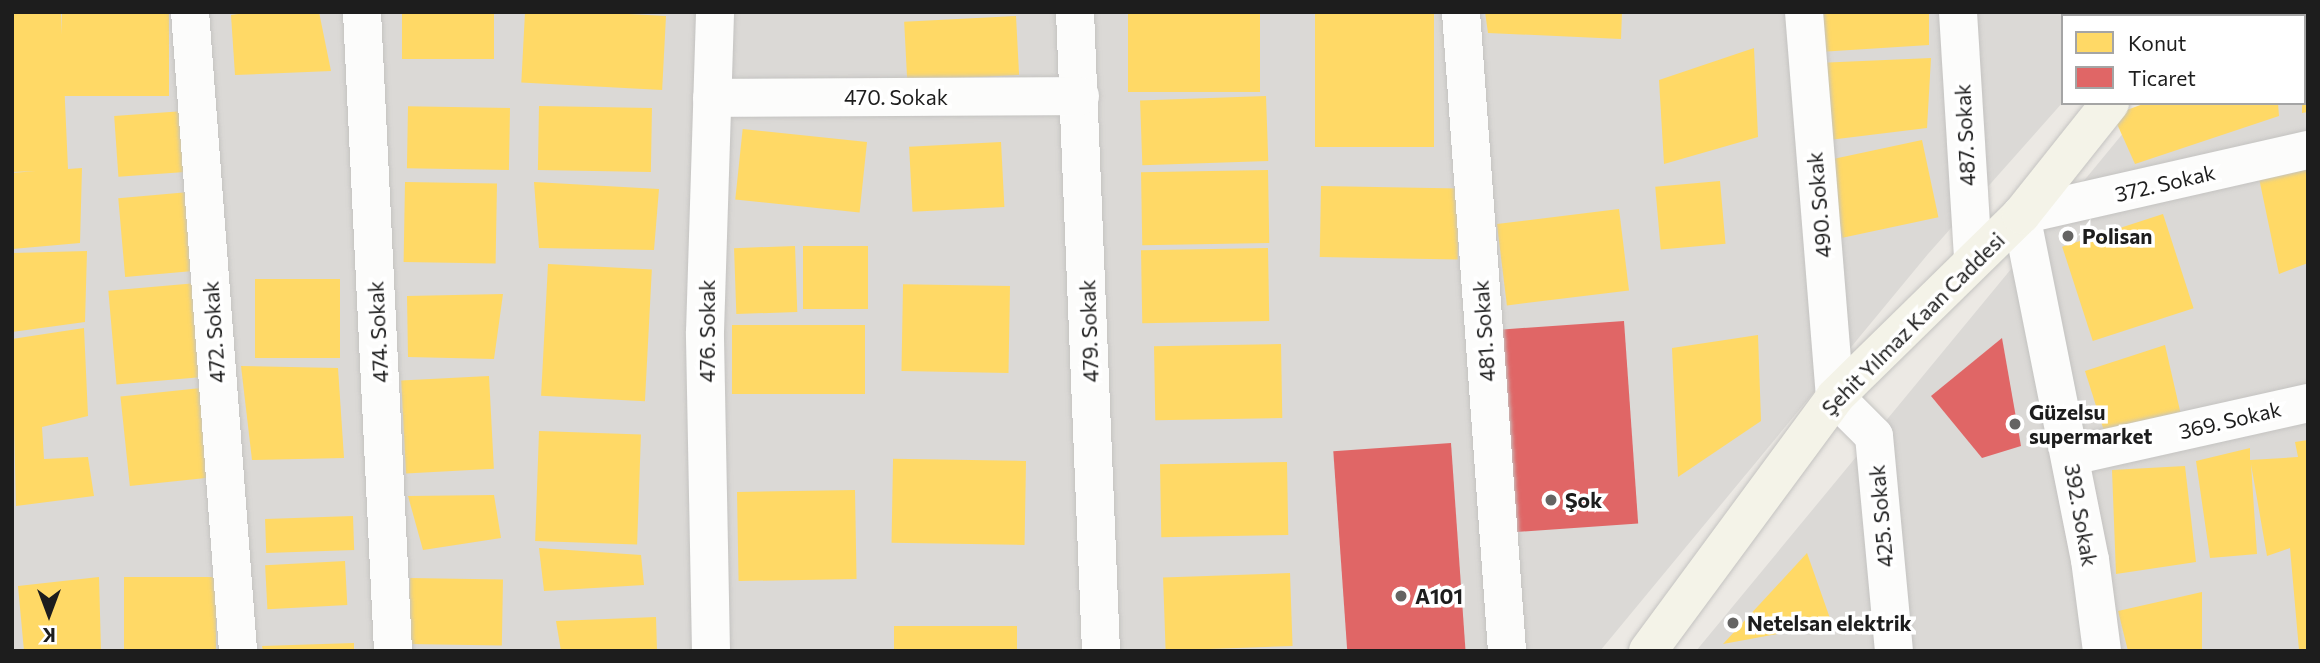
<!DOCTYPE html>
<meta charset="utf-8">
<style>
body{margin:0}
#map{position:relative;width:2320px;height:663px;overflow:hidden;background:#ece9e4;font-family:Commissioner,sans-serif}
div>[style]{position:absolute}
.residential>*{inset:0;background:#dbd9d6}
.homes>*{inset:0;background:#ffd966;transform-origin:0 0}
.shops>*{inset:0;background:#e06666;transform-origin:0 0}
.roads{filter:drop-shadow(0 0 2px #c4c3c1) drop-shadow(0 0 2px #c4c3c1)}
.street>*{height:38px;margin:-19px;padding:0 19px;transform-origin:19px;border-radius:19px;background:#fcfcfb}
.secondary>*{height:38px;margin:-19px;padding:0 19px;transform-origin:19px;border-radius:19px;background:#f4f3e8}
.dots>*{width:19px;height:19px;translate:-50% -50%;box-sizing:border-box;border:4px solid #fff;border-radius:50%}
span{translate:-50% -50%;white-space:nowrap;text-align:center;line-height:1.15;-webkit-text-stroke:7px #fff;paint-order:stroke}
.street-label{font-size:21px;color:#1d1d1d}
.poi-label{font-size:21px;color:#1d1d1d;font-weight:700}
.left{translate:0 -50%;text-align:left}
.frame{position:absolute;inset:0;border:14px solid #1d1d1d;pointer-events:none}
.legend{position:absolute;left:2061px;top:14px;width:245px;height:91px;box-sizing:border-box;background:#fff;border:2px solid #a5a5a5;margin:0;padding:9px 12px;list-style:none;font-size:21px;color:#1d1d1d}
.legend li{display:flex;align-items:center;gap:14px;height:35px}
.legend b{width:35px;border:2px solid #a5a5a5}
.north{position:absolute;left:14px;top:579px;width:70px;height:70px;-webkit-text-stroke:5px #fff;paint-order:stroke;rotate:180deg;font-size:19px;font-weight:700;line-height:28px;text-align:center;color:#1d1d1d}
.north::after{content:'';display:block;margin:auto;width:24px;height:32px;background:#1d1d1d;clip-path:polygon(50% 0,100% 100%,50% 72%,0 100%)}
</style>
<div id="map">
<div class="residential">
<i style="clip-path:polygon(12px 12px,2142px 12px,2063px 16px,2063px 102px,1928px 254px,1600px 651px,12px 651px)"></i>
<i style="clip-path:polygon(2228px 12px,2308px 12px,2308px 651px,1696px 651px,2148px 103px,2304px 103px,2304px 16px,2225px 16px)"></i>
</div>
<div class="homes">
<i style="clip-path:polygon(12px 12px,61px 12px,68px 169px,82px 168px,80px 243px,12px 249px,12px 173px,36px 171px,12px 172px)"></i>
<i style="left:62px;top:12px;width:107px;height:84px"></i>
<i style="clip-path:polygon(253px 12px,319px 12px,331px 71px,235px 75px,231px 15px)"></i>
<i style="left:402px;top:12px;width:92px;height:47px"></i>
<i style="left:1128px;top:12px;width:132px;height:80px"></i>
<i style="left:1315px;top:12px;width:119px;height:135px"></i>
<i style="clip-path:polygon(1485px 12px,1622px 12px,1621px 39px,1488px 33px)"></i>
<i style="clip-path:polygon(1815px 12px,1929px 12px,1929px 45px,1819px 52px)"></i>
<i style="left:2207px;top:12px;width:63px;height:4px"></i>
<i style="clip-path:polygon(2308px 12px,2308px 112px,2302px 113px,2304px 16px,2298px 15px)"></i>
<i style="left:666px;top:16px;width:74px;height:141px;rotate:93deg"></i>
<i style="left:1016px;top:16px;width:59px;height:112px;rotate:87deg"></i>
<i style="clip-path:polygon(1754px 48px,1758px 137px,1664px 164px,1659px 80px)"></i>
<i style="clip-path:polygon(1931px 58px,1927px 128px,1829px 140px,1817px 63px)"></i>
<i style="left:1266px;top:96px;width:65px;height:126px;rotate:88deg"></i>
<i style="clip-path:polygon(2146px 103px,2278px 103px,2279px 116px,2135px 164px,2113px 115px)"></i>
<i style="left:539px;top:106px;width:113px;height:64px;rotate:1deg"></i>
<i style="left:510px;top:108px;width:62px;height:102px;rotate:91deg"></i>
<i style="left:184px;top:111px;width:61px;height:70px;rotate:86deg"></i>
<i style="left:1922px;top:140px;width:79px;height:98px;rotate:78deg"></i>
<i style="left:867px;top:142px;width:71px;height:125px;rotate:96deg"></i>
<i style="left:1001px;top:142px;width:65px;height:92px;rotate:87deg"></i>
<i style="clip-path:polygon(2308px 162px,2308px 263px,2279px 274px,2259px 178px)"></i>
<i style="left:1268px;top:170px;width:73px;height:127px;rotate:89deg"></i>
<i style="left:1720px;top:181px;width:63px;height:65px;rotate:85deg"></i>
<i style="left:405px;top:182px;width:92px;height:80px;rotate:1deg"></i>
<i style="clip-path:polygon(534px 182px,659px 189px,654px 250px,539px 248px)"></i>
<i style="left:1321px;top:186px;width:138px;height:71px;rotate:1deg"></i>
<i style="left:189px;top:192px;width:79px;height:71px;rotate:85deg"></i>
<i style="left:1619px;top:209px;width:82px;height:123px;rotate:83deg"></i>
<i style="left:2163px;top:214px;width:99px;height:106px;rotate:72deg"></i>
<i style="left:795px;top:246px;width:66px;height:61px;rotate:88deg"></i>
<i style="left:803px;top:246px;width:65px;height:63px"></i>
<i style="left:1268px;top:248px;width:73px;height:127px;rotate:89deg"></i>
<i style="clip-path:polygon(87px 251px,85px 322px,12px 332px,12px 253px)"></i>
<i style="left:548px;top:264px;width:104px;height:132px;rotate:3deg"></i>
<i style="left:340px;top:279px;width:79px;height:85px;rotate:90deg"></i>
<i style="left:197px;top:283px;width:94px;height:89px;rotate:85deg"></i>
<i style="left:1010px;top:286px;width:87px;height:107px;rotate:91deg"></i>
<i style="clip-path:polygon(503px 294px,494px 359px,408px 357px,407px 296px)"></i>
<i style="left:865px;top:325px;width:69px;height:133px;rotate:90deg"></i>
<i style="clip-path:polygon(84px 328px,88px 416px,42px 427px,44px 459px,88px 457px,94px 496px,16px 506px,12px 339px)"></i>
<i style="clip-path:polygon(1758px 335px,1761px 421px,1678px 477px,1672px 348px)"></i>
<i style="left:1281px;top:344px;width:74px;height:127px;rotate:89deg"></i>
<i style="clip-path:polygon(2165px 345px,2181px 415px,2104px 431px,2085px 371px)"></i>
<i style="clip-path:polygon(241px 366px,338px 368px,344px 458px,252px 460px)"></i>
<i style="left:489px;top:376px;width:93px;height:88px;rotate:87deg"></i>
<i style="left:201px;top:388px;width:90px;height:81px;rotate:84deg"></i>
<i style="left:539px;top:431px;width:102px;height:110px;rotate:2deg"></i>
<i style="clip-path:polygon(2308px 440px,2308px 649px,2299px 650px,2290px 548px,2267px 556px,2251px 464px,2257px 554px,2210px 558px,2196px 461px,2250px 448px,2250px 460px,2298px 457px,2295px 442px)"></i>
<i style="left:1026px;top:461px;width:84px;height:133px;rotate:91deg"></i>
<i style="left:1287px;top:462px;width:73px;height:127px;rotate:89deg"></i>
<i style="clip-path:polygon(2185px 466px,2196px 562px,2116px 574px,2112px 470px)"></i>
<i style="left:855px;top:490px;width:89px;height:118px;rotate:89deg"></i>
<i style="clip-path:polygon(494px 495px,501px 538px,423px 550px,408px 496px)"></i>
<i style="left:353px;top:516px;width:34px;height:88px;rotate:88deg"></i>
<i style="clip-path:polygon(539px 548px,641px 555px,644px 585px,544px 591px)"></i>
<i style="clip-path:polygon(1807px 553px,1832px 624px,1723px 644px)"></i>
<i style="left:345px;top:561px;width:44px;height:80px;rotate:87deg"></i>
<i style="left:1290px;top:573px;width:73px;height:127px;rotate:88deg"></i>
<i style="clip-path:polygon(99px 577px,101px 651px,24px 651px,18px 586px)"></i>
<i style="left:124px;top:577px;width:92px;height:74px"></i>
<i style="left:410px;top:578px;width:93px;height:66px;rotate:1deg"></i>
<i style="clip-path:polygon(2202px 592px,2202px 651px,2128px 651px,2118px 611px)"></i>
<i style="clip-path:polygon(656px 617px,657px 651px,561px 651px,556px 621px)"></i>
<i style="left:1017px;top:626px;width:25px;height:123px;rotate:90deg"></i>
<i style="clip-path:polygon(354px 643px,354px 651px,263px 651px,262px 646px)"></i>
</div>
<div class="shops">
<i style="left:1624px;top:321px;width:203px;height:125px;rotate:86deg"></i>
<i style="clip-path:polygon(2002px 338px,2021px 446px,1982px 458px,1931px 396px)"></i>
<i style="left:1451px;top:443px;width:208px;height:118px;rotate:86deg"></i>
</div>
<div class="roads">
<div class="street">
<i style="left:190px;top:12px;width:641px;rotate:85.7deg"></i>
<i style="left:362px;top:12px;width:640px;rotate:87.22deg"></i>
<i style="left:1075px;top:12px;width:640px;rotate:87.67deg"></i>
<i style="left:1461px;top:12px;width:641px;rotate:85.88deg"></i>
<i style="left:1804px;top:12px;width:386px;rotate:85.4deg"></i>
<i style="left:1835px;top:397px;width:55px;rotate:45deg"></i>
<i style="left:1874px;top:436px;width:216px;rotate:84.7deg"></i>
<i style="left:1958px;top:12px;width:246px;rotate:86.5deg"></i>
<i style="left:712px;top:98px;width:368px;rotate:-0.3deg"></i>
<i style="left:2071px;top:456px;width:243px;rotate:-12.6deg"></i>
<i style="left:711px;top:651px;width:319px;rotate:-91.1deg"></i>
<i style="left:705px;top:332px;width:320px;rotate:-88.2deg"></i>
<i style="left:2102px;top:651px;width:92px;rotate:-97.5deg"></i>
<i style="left:2090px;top:560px;width:352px;rotate:-101.3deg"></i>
<i style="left:2021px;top:215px;width:294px;rotate:-12.8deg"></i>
</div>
<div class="secondary">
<i style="left:2178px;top:16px;width:5px;rotate:-53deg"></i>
<i style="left:1648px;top:651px;width:315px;rotate:-53.6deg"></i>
<i style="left:1835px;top:397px;width:260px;rotate:-44.4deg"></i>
<i style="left:2021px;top:215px;width:143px;rotate:-51.5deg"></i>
</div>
</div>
<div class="dots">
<i style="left:2068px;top:236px;background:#656463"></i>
<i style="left:2015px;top:424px;background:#656463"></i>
<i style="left:1551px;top:500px;background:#656463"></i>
<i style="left:1401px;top:596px;background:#656463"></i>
<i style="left:1733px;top:623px;background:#656463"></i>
</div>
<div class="street-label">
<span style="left:896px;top:97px">470. Sokak</span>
<span style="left:1965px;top:135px;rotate:-93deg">487. Sokak</span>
<span style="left:2165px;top:183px;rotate:-13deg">372. Sokak</span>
<span style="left:1819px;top:205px;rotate:-95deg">490. Sokak</span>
<span style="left:1913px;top:324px;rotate:-45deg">Şehit Yılmaz Kaan Caddesi</span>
<span style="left:707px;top:331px;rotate:-90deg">476. Sokak</span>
<span style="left:1089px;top:331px;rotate:-92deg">479. Sokak</span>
<span style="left:1484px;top:331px;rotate:-94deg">481. Sokak</span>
<span style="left:214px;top:332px;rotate:-94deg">472. Sokak</span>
<span style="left:378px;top:332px;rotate:-93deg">474. Sokak</span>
<span style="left:2230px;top:420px;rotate:-13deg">369. Sokak</span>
<span style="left:2081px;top:515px;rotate:80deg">392. Sokak</span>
<span style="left:1881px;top:516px;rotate:-95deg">425. Sokak</span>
</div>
<div class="poi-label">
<span class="left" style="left:2082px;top:236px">Polisan</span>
<span class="left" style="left:2029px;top:424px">Güzelsu<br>supermarket</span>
<span class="left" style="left:1565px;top:500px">Şok</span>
<span class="left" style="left:1415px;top:596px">A101</span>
<span class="left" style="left:1747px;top:623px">Netelsan elektrik</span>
</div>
<div class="frame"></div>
<ul class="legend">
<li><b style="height:19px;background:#ffd966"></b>Konut</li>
<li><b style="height:19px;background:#e06666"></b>Ticaret</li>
</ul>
<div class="north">K</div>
</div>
